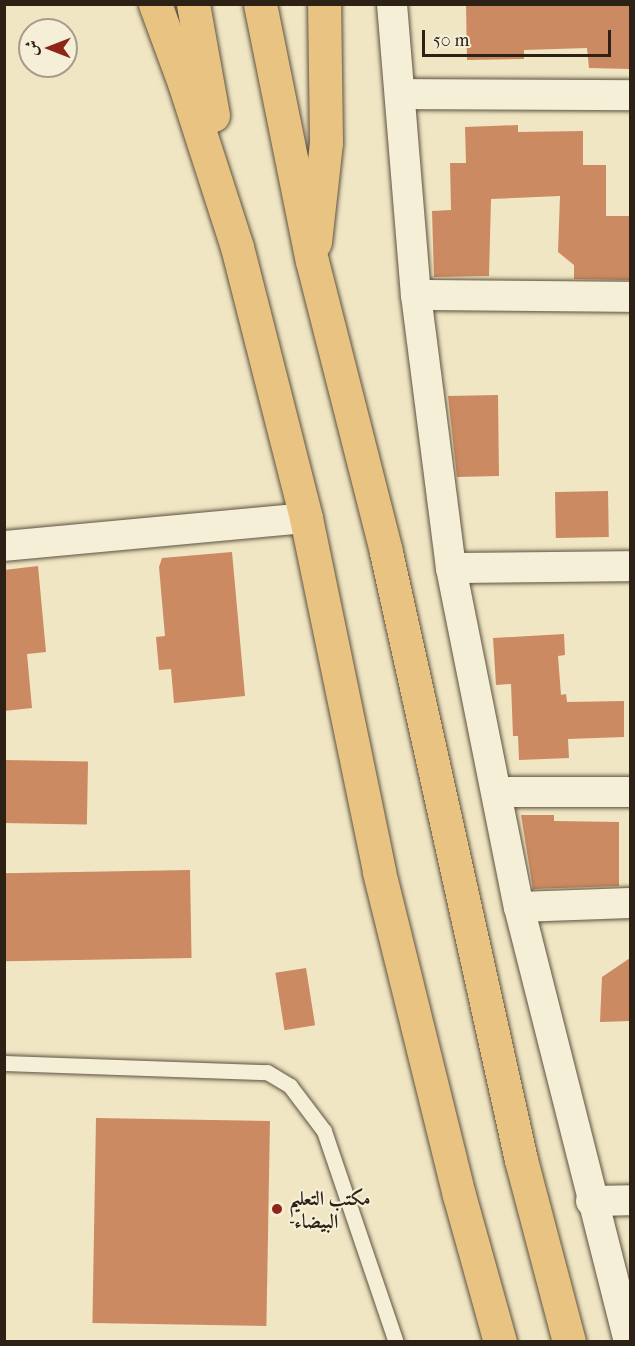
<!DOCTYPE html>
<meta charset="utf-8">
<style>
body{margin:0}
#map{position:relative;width:635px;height:1346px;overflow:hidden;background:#f0e6c3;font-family:"IM FELL French Canon",Amiri,serif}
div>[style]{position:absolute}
.building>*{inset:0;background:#cb8a61;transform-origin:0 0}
.roads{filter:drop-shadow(0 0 2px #5e5240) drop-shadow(0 0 2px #5e5240)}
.service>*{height:15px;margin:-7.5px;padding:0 7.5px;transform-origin:7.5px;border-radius:7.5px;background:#f5efd8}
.minor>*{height:30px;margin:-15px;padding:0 15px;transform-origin:15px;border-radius:15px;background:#f5efd8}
.trunk>*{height:33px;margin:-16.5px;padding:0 16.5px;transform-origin:16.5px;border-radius:16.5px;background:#e8c382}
.dots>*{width:16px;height:16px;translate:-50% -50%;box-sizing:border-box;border:3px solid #f5efd8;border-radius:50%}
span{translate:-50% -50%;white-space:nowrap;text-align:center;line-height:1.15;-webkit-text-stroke:4.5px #f5efd8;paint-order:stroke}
.poi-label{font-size:20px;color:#2d2015;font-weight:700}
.left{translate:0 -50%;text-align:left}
.frame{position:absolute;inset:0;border:6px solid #2d2015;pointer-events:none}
.north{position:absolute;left:18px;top:18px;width:60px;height:60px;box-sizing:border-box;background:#f5efd8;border:2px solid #a59c8a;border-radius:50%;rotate:270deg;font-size:16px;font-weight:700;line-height:24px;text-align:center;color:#2d2015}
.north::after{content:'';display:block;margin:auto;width:21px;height:27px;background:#8f2418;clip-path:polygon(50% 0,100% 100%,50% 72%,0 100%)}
.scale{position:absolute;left:422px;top:30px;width:189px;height:27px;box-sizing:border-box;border:3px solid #2d2015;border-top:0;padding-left:8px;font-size:18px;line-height:21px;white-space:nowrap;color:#2d2015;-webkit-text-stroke:4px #f5efd8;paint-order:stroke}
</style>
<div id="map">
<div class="building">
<i style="clip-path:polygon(466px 4px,630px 4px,630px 69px,589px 68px,587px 48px,524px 50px,524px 59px,467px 60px)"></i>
<i style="clip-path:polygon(518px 125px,518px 132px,583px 131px,583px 165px,606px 165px,606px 216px,630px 216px,630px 280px,574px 279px,574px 265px,558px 252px,560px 196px,491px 199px,489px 276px,434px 277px,432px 211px,451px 210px,450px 163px,466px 163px,465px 127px)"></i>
<i style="clip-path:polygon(498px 395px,499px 476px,457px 477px,448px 396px)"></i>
<i style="left:608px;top:491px;width:46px;height:53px;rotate:89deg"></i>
<i style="clip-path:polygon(232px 552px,245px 696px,174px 703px,171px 669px,159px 670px,156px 637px,165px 636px,159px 567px,162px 558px)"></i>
<i style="clip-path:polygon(38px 566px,46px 652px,27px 654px,32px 708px,4px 711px,4px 570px)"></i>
<i style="clip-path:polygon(564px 634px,565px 655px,558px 656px,561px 695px,566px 694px,567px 702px,624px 701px,624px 737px,568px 739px,569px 758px,519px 760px,518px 736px,513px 736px,511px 684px,496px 685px,493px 638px)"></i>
<i style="left:4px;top:760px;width:84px;height:63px;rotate:1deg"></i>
<i style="clip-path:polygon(521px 815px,554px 815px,554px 821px,619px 822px,619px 886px,533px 889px)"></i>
<i style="left:190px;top:870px;width:88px;height:186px;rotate:89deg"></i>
<i style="clip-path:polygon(630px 958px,630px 1021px,600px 1022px,602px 977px)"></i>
<i style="left:306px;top:968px;width:58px;height:31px;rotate:81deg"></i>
<i style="left:96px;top:1118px;width:174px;height:205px;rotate:1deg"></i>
</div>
<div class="roads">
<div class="service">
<i style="left:4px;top:1063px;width:263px;rotate:2deg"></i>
<i style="left:267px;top:1072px;width:27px;rotate:31deg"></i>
<i style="left:290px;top:1086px;width:56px;rotate:52.9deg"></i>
<i style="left:324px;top:1131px;width:223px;rotate:71.2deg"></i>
</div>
<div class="minor">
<i style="left:392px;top:4px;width:292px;rotate:85.3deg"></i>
<i style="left:416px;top:295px;width:275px;rotate:82.7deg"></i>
<i style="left:451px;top:568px;width:346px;rotate:78.7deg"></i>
<i style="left:519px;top:907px;width:449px;rotate:75.8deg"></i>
<i style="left:401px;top:94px;width:229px;rotate:0.3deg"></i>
<i style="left:416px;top:295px;width:214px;rotate:0.5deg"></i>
<i style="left:4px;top:546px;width:303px;rotate:-5.3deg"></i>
<i style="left:451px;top:568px;width:179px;rotate:-0.6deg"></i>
<i style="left:498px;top:792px;width:132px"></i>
<i style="left:519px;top:907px;width:111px;rotate:-2.1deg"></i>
<i style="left:591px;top:1201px;width:39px;rotate:-1deg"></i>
</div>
<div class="trunk">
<i style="left:155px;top:4px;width:84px;rotate:69.8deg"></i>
<i style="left:184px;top:83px;width:172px;rotate:72.1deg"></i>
<i style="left:237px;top:247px;width:280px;rotate:75.7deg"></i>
<i style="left:306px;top:518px;width:361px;rotate:78.3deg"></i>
<i style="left:379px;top:872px;width:333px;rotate:76.1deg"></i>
<i style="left:459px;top:1195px;width:153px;rotate:74.4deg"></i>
<i style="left:193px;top:4px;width:113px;rotate:79.8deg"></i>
<i style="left:260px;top:4px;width:262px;rotate:78.6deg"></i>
<i style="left:312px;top:261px;width:300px;rotate:75.7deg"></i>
<i style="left:386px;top:552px;width:623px;rotate:77.48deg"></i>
<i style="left:521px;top:1160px;width:188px;rotate:75.2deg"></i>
<i style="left:315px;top:242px;width:101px;rotate:-83.7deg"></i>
<i style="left:326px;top:142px;width:138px;rotate:-90.8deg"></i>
</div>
</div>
<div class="dots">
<i style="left:277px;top:1209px;background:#8f2418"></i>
</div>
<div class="poi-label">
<span class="left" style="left:289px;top:1210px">مكتب التعليم<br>-البيضاء</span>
</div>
<div class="frame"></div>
<div class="north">ش</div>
<div class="scale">50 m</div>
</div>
